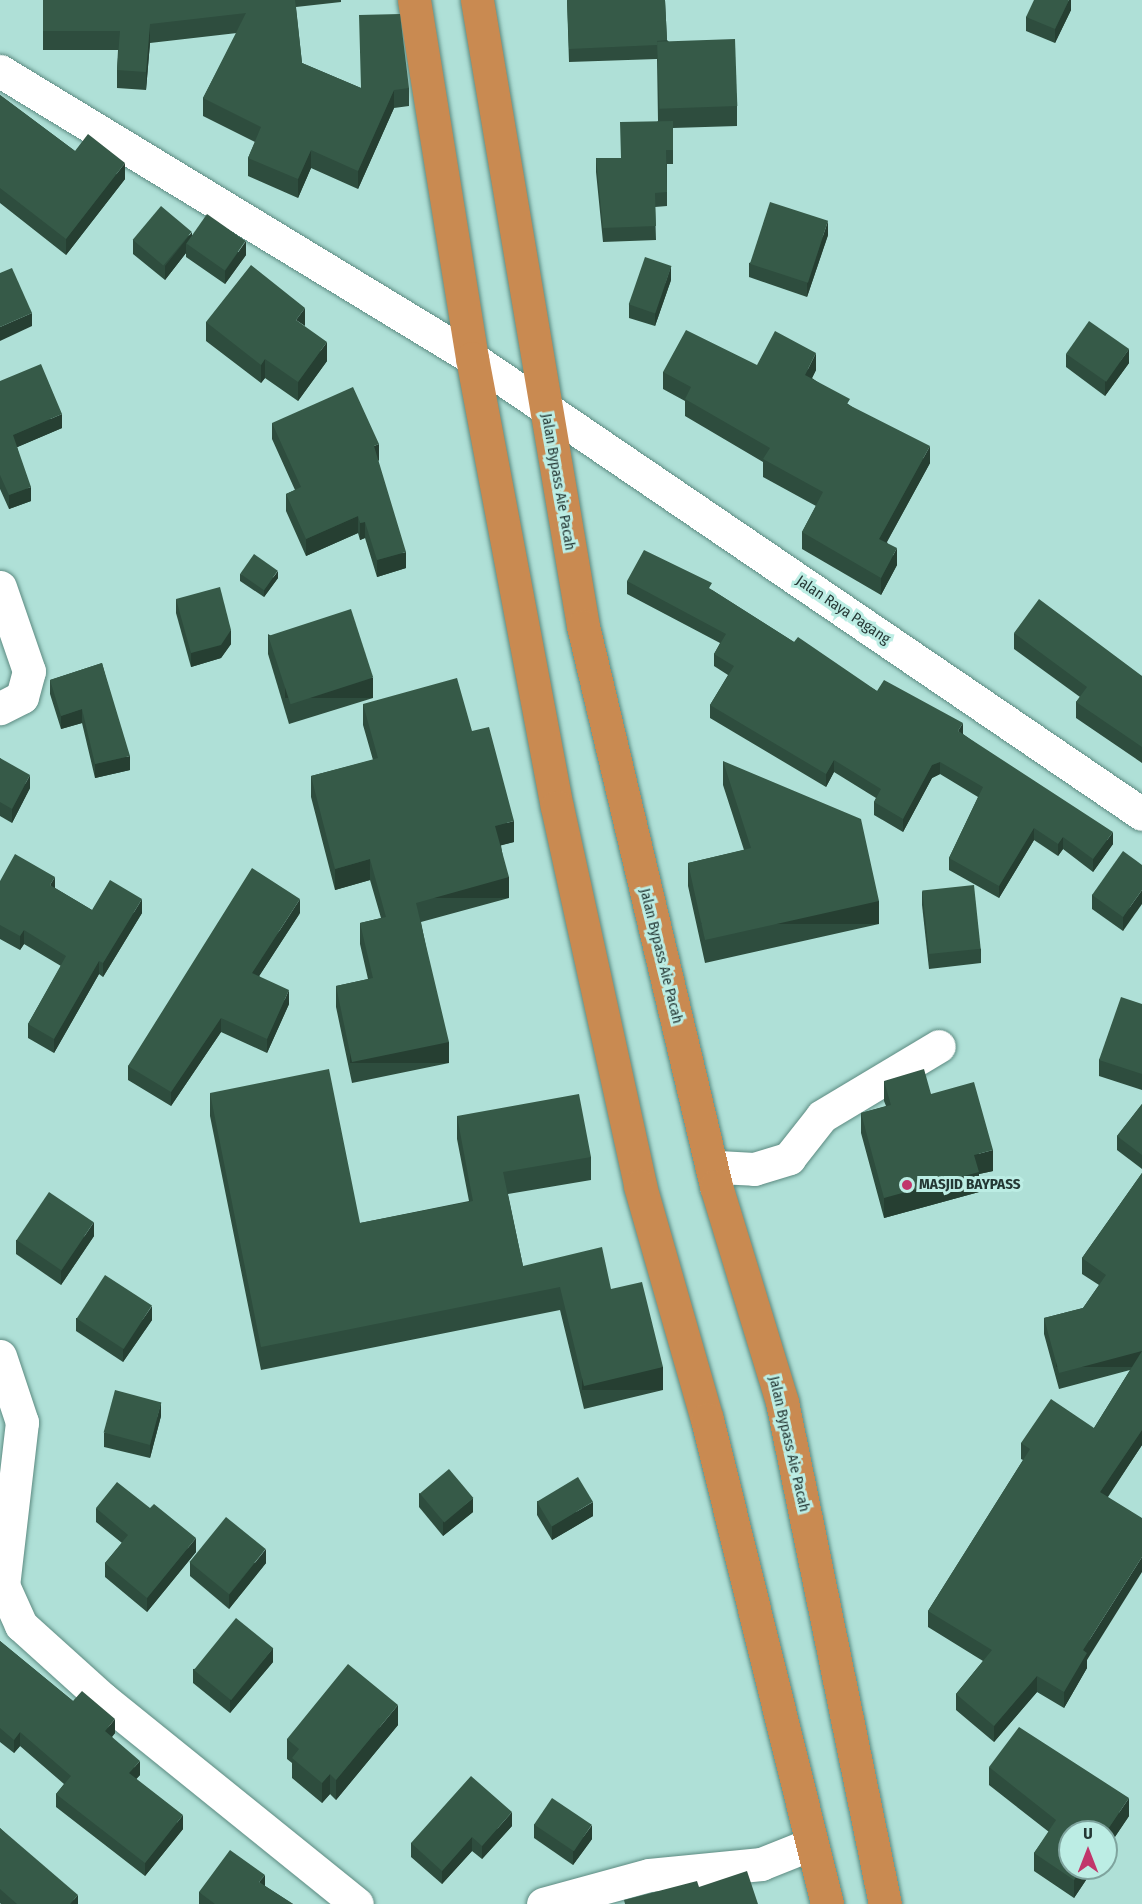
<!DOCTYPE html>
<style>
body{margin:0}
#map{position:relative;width:1142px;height:1904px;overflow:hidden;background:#afe0d7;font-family:"Fira Sans Condensed",sans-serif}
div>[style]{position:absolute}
.roads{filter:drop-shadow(0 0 2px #5c8a81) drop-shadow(0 0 2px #5c8a81)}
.street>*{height:33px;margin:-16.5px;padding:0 16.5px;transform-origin:16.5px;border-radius:16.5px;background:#fff}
.secondary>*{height:33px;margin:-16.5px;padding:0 16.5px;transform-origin:16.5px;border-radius:16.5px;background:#fff}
.highway>*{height:33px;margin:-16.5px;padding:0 16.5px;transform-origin:16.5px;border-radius:16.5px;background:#c98a51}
.wall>*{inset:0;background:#2e4d3e}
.shaded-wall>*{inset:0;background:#263f32;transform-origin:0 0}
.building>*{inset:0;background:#365a48;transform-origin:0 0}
.dots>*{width:16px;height:16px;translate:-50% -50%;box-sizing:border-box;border:3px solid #bcede4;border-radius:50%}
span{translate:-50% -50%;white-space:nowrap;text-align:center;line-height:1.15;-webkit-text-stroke:6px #bcede4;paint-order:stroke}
.street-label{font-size:15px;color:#243734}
.poi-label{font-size:15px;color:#243734;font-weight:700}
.left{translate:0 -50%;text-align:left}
.north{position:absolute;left:1058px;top:1820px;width:60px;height:60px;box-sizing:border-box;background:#bcede4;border:2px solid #7fa49e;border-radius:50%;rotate:0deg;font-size:16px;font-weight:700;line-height:24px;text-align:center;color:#243734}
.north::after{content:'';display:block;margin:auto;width:21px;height:27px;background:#c1366b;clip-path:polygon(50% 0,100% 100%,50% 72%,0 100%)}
</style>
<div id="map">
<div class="roads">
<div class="street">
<i style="left:0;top:587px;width:89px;rotate:71deg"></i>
<i style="left:29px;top:671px;width:27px;rotate:105deg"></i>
<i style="left:22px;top:697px;width:25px;rotate:153deg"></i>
<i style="left:716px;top:1186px;width:19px;rotate:-84deg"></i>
<i style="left:718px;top:1167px;width:36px;rotate:3deg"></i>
<i style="left:754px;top:1169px;width:37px;rotate:-17deg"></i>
<i style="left:789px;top:1158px;width:53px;rotate:-51.8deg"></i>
<i style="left:822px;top:1116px;width:136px;rotate:-30.9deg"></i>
<i style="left:0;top:1356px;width:70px;rotate:71.6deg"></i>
<i style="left:22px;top:1422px;width:164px;rotate:96.6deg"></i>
<i style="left:3px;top:1585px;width:44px;rotate:65.8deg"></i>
<i style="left:21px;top:1625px;width:110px;rotate:42.1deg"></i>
<i style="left:103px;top:1699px;width:326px;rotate:38.9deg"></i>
<i style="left:543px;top:1904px;width:110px;rotate:-15.3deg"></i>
<i style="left:649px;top:1875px;width:113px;rotate:-5.6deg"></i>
<i style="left:761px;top:1864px;width:54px;rotate:-21.8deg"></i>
</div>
<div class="secondary">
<i style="left:0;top:71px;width:552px;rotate:31.3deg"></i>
<i style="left:472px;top:358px;width:810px;rotate:34.24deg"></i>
</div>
<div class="highway">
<i style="left:414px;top:0;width:363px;rotate:80.8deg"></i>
<i style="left:472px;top:358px;width:457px;rotate:79.3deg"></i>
<i style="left:557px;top:807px;width:388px;rotate:77.6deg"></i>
<i style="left:640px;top:1186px;width:242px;rotate:74deg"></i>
<i style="left:707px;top:1419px;width:500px;rotate:76.1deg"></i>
<i style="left:477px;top:0;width:635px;rotate:80.39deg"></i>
<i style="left:583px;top:626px;width:576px;rotate:76.64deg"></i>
<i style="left:716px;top:1186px;width:226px;rotate:73deg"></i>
<i style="left:782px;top:1402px;width:512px;rotate:78.41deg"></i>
</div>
</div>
<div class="wall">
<i style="clip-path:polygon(43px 0,341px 0,341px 2px,296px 7px,302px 63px,361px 88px,409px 88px,409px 106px,394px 108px,358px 189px,311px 168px,298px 198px,248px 176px,248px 158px,255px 142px,203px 116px,203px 98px,237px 33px,150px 43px,146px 90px,117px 88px,117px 70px,118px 50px,43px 50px)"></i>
<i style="clip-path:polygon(567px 0,665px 0,667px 40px,737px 106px,737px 126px,673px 128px,673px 164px,667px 164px,667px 206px,655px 207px,656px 240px,603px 242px,596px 172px,596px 158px,621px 158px,658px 121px,657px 59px,569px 62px)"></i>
<i style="clip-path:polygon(1071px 0,1071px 10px,1055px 43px,1026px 31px,1026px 17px)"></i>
<i style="clip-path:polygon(0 95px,75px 151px,125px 179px,66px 255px,0 203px)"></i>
<i style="clip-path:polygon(192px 235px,246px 255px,225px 284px,186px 257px,186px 253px,165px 280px,133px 254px,133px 240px)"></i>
<i style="clip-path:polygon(828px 235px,807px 297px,749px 277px,749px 263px)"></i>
<i style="clip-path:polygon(671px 280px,655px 326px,629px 318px,629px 304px)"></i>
<i style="clip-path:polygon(206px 322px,305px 327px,327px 361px,298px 401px,265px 378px,261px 383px,206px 341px)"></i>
<i style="clip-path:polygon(1066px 354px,1129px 363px,1105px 396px,1066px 367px)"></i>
<i style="clip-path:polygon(757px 365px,816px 370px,812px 378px,930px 463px,887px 542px,897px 565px,881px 595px,802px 549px,802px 532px,816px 506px,763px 477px,763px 462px,685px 416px,685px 401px,663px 389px,663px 372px)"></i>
<i style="clip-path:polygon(0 381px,62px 428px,17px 447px,31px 501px,9px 509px,0 489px)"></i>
<i style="clip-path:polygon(272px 423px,379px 460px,378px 461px,406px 568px,377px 577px,365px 538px,360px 540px,358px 533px,306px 556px,286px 511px,286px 494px,295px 490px,272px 439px)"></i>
<i style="clip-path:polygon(240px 574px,278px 578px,264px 597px,240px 581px)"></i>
<i style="clip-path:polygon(627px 581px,712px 590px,794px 642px,877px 691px,963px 734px,1113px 844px,1093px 872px,1063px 849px,1058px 856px,1034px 840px,999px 898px,949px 870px,949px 858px,978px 797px,940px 774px,932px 778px,903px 832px,874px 815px,874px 802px,876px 798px,834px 772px,826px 787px,710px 718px,710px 705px,728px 675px,714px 666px,714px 654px,720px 643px,627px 594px)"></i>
<i style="clip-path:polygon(176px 599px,231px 644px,221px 658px,191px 667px,176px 613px)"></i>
<i style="clip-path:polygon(1014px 633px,1142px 676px,1142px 763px,1076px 718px,1076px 702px,1080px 697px,1014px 649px)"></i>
<i style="clip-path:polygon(268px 634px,373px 698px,289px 724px,268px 654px)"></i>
<i style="clip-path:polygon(102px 663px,130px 770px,95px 778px,82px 723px,61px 729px,50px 694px,50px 680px)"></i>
<i style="clip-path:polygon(363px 704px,472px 731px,514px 842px,501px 845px,509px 898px,421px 922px,449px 1063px,352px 1083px,336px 1007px,336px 986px,368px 979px,360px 944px,360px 923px,381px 918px,370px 880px,335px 890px,311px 797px,311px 776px,373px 760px,363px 725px)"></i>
<i style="clip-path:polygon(0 758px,30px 788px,12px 823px,0 816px)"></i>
<i style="clip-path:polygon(723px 761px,879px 924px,705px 963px,688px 886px,688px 863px,744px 850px,723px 785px)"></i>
<i style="clip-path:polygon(1142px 865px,1123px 931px,1092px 909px,1092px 895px)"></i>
<i style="clip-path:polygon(0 881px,55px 888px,92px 910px,142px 913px,103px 977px,99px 974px,54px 1053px,28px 1038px,28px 1024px,61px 966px,24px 944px,20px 950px,0 939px)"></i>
<i style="clip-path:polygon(922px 891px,981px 949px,981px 963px,929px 969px,922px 905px)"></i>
<i style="clip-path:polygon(300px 913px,259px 976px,289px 1004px,267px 1053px,221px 1032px,171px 1106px,128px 1080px,128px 1066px)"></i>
<i style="clip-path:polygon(1142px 1004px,1142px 1090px,1099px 1076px,1099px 1060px)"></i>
<i style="clip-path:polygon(884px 1081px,931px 1094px,993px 1171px,979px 1174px,979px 1192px,884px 1218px,861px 1133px,861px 1113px,886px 1106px,884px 1101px)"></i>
<i style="clip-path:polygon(210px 1093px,360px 1223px,469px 1201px,457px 1139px,457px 1116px,591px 1157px,591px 1180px,508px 1194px,523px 1266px,611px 1289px,663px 1390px,584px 1409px,560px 1310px,261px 1370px,210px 1116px)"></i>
<i style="clip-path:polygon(1142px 1104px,1142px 1169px,1117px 1150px,1117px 1136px)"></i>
<i style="clip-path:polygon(1142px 1173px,1142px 1445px,1108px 1497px,1087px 1660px,1087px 1668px,1064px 1708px,1037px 1692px,994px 1742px,956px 1710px,956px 1694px,983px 1661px,928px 1627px,928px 1611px,1023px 1460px,1021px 1459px,1021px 1443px,1094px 1428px,1130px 1370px,1059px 1389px,1044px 1334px,1044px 1318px,1083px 1308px,1099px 1285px,1082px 1274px,1082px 1258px)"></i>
<i style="clip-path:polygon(94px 1236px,61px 1285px,16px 1254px,16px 1240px)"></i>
<i style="clip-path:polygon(76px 1318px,152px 1320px,123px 1362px,76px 1331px)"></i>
<i style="clip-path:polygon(161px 1416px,150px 1458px,104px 1447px,104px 1433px)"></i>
<i style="clip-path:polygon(419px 1493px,473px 1512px,443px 1536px,419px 1507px)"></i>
<i style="clip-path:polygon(537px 1501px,593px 1516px,552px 1540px,537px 1515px)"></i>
<i style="clip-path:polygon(96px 1508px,196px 1552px,147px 1612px,105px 1577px,105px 1563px,122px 1543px,96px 1522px)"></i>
<i style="clip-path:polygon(190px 1562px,266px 1563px,229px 1609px,190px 1576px)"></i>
<i style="clip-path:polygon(0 1641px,73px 1701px,115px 1733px,112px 1737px,140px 1775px,136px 1779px,183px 1829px,145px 1876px,56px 1807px,56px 1794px,64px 1784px,20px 1746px,14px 1753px,0 1742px)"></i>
<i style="clip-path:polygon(273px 1662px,230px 1713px,193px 1683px,193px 1669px)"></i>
<i style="clip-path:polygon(398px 1725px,336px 1800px,330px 1794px,322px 1803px,292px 1778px,292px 1763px,287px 1759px,287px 1739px)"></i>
<i style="clip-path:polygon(989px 1767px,1129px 1816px,1074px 1898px,1034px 1871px,1034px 1853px,1049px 1832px,989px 1785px)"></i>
<i style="clip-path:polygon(534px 1824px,592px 1839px,573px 1865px,534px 1838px)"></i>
<i style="clip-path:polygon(512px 1826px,482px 1859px,472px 1851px,442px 1884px,411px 1857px,411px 1843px)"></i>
<i style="clip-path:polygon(0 1828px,78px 1904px,1px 1904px,0 1903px)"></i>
<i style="clip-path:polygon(265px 1886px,293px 1904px,199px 1904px,199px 1892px)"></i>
</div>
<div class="shaded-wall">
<i style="clip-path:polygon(1069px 0,1071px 0,1071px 10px,1055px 43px,1055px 29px)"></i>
<i style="clip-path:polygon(150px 24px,150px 43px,146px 90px,146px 72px)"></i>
<i style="clip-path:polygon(394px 90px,394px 108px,358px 189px,358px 171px)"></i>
<i style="clip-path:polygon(311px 150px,311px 168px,298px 198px,298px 179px)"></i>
<i style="clip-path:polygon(125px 163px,125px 179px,66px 255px,66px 239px)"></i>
<i style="clip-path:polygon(828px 221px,828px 235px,807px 297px,807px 283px)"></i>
<i style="clip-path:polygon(192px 232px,192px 246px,186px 243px,186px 253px,165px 280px,165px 266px)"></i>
<i style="clip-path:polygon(246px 241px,246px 255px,225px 284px,225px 271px)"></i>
<i style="clip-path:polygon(671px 266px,671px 280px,655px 326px,655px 313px)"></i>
<i style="clip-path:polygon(305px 308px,305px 326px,296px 320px)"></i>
<i style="clip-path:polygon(32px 313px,32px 326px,0 341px,0 327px)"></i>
<i style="clip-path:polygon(327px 342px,327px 361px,298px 401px,298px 382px)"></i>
<i style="clip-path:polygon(1129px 349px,1129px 363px,1105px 396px,1105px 382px)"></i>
<i style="clip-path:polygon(816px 353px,816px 370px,805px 392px,805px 375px)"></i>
<i style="clip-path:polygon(265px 359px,265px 378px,261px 383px,261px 365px)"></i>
<i style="clip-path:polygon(62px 414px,62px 428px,13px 449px,13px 435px)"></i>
<i style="clip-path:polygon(379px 444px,379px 460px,374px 463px,374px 446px)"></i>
<i style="clip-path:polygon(930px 446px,930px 463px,879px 556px,879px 539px)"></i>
<i style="clip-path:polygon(31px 487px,31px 501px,9px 509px,9px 495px)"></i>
<i style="clip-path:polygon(358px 516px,358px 533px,306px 556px,306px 539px)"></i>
<i style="clip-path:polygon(365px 522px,365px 538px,360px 540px,360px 523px)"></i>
<i style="clip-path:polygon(897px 548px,897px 565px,881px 595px,881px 578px)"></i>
<i style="clip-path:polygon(406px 552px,406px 568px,377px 577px,377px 560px)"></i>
<i style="clip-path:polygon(278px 571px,278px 578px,264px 597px,264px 590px)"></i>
<i style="clip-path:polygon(231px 630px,231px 644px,221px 658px,191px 667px,191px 653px)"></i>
<i style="left:373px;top:678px;width:20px;height:88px;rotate:90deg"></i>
<i style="clip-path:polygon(82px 709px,82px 723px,61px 729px,61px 716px)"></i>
<i style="clip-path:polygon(963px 723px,963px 735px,958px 731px)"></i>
<i style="clip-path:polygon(130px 756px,130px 770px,95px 778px,95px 764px)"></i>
<i style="clip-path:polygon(834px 760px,834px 772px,826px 787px,826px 774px)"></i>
<i style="clip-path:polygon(940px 762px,940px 774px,932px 778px,903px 832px,903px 819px,932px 765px)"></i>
<i style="clip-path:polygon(30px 775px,30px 788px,12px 823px,12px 809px)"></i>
<i style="clip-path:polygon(514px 821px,514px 842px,495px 847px,495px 826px)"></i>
<i style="clip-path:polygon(1034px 828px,1034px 840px,999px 898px,999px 886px)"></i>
<i style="clip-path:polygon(1113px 832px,1113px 844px,1093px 872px,1093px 859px)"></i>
<i style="clip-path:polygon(1063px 837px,1063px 849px,1058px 856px,1058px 844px)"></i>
<i style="clip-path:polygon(370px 859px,370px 880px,335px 890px,335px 869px)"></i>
<i style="clip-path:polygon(55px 877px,55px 891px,50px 885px)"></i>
<i style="left:509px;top:877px;width:21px;height:97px;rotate:90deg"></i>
<i style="clip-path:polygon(1142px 890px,1142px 904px,1123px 931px,1123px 917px)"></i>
<i style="clip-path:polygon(142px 899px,142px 913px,103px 977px,103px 963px)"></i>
<i style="clip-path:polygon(300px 899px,300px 913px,252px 987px,252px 973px)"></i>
<i style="left:879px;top:901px;width:23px;height:178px;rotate:90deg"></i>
<i style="clip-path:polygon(24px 930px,24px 944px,20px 950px,20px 936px)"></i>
<i style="clip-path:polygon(99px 961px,99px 974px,54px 1053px,54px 1039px)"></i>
<i style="clip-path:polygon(289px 990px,289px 1004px,267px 1053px,267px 1039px)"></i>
<i style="clip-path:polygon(221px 1018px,221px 1032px,171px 1106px,171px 1092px)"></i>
<i style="left:449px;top:1042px;width:21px;height:99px;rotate:90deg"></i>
<i style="clip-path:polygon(993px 1150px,993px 1171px,979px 1174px,979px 1192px,884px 1218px,884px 1198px,974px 1155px)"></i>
<i style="clip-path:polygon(94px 1222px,94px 1236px,61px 1285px,61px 1271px)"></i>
<i style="clip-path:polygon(152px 1306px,152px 1320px,123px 1362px,123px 1348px)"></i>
<i style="left:1142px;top:1351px;width:16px;height:86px;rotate:90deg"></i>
<i style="left:663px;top:1367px;width:23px;height:81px;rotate:90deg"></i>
<i style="clip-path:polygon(161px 1402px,161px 1416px,150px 1458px,150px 1444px)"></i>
<i style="clip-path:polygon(1142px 1430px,1142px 1445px,1100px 1508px,1100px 1492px)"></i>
<i style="clip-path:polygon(473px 1498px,473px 1512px,443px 1536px,443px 1522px)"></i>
<i style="clip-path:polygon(593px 1502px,593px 1516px,552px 1540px,552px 1526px)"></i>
<i style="clip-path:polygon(196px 1538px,196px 1552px,147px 1612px,147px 1598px)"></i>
<i style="clip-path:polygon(266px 1549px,266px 1563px,229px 1609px,229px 1595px)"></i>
<i style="clip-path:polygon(1142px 1557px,1142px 1572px,1087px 1660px,1087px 1668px,1064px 1708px,1064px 1692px,1083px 1650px)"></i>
<i style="clip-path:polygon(273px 1648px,273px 1662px,230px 1713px,230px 1699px)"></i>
<i style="clip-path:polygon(1037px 1676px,1037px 1692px,994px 1742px,994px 1726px)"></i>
<i style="clip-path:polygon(398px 1705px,398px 1725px,336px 1800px,336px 1780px)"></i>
<i style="clip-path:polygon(115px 1719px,115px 1733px,105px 1745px,105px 1731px)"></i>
<i style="clip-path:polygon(20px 1732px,20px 1746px,14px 1753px,14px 1740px)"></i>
<i style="clip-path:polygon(140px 1761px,140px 1775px,129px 1787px,129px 1773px)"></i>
<i style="clip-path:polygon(330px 1774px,330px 1794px,322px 1803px,322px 1783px)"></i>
<i style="clip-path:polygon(1129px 1798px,1129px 1816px,1106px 1850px,1106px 1832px)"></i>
<i style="clip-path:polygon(512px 1812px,512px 1826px,482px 1859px,482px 1846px)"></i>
<i style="clip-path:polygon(183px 1815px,183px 1829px,145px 1876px,145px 1863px)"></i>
<i style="clip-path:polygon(592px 1825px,592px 1839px,573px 1865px,573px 1851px)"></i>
<i style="clip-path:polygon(472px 1837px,472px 1851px,442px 1884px,442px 1871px)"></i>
<i style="clip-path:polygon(1082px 1868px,1094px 1868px,1074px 1898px,1074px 1880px)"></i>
<i style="clip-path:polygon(265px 1875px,265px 1890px,259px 1882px)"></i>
<i style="clip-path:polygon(78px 1895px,78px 1904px,70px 1904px)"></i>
</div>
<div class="building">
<i style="clip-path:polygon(43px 0,295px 0,302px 63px,361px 88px,359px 15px,400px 14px,409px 88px,394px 90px,358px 171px,311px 150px,298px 179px,248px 158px,261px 127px,203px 98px,246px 13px,150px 24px,146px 72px,117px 70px,120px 31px,43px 31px)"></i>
<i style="clip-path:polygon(567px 0,665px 0,667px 40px,657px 41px,657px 45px,569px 49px)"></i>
<i style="clip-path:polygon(1034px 0,1069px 0,1055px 29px,1026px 17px)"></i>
<i style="left:735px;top:39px;width:67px;height:78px;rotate:88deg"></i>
<i style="clip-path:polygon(0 95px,75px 151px,88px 134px,125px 163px,66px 239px,0 188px)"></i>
<i style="clip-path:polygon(673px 121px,673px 150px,666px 150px,667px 192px,655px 193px,656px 226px,603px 228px,596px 158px,621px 158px,620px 122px)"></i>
<i style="left:770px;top:202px;width:61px;height:65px;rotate:18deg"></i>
<i style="left:161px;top:206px;width:40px;height:44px;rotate:40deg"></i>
<i style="left:207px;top:214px;width:47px;height:36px;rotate:35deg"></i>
<i style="left:645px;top:257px;width:28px;height:50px;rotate:19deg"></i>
<i style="clip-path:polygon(251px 265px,305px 308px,296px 320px,327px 342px,298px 382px,265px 359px,261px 365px,206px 322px)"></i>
<i style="clip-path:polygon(12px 268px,32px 313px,0 327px,0 273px)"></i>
<i style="left:1089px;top:321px;width:49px;height:40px;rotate:35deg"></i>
<i style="clip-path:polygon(686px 330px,757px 365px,775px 331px,816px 353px,805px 375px,850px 399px,847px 404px,930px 446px,879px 539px,897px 548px,881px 578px,802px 532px,823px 492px,763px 459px,770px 448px,685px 399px,691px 387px,663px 372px)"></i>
<i style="clip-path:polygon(41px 364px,62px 414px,13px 435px,31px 487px,9px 495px,0 475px,0 381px)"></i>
<i style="clip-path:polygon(353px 387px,379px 444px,374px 446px,406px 552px,377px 560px,365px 522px,360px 523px,358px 516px,306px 539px,286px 494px,301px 487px,272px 423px)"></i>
<i style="clip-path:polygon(644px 550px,712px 583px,709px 588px,794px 642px,798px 637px,877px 691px,884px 680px,963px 723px,958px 731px,1113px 832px,1093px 859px,1063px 837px,1058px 844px,1034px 828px,999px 886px,949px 858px,983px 787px,940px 762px,932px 765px,903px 819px,874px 802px,881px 789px,834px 760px,826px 774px,710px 705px,734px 666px,714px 654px,726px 634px,627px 581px)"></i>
<i style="left:254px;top:554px;width:29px;height:24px;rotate:35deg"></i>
<i style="clip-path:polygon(220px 587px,231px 630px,221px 645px,191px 653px,176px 599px)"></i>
<i style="clip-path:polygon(1039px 599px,1142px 676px,1142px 747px,1076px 702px,1087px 687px,1014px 633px)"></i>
<i style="left:351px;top:609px;width:72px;height:87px;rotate:72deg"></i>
<i style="clip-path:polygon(102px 663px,130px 756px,95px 764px,82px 709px,61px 716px,50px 680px)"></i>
<i style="clip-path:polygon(457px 678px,472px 731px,489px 727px,514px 821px,495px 826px,509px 877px,416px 903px,449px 1042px,352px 1062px,336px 986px,373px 978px,360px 923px,386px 917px,370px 859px,335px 869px,311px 776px,378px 758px,363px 704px)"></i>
<i style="clip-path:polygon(0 758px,30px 775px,12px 809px,0 802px)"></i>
<i style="clip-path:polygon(723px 761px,861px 819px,879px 901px,705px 940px,688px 863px,751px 848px)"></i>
<i style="clip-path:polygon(1123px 851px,1142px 865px,1142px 890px,1123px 917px,1092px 895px)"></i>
<i style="clip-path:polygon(15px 854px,55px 877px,50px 885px,92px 910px,110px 880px,142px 899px,103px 963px,99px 961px,54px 1039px,28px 1024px,66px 956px,24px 930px,20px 936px,0 925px,0 881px)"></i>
<i style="clip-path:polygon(252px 868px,300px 899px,252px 973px,289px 990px,267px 1039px,221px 1018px,171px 1092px,128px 1066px)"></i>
<i style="left:974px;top:885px;width:64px;height:52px;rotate:84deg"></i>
<i style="clip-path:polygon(1121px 997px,1142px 1004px,1142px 1074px,1099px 1060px)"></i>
<i style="clip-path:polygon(329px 1069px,360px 1223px,473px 1201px,457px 1116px,579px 1094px,591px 1157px,503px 1172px,523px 1266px,602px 1247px,611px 1289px,642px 1282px,663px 1367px,584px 1386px,560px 1287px,261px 1347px,210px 1093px)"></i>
<i style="clip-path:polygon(924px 1069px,931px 1094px,974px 1082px,993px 1150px,974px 1155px,979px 1172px,884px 1198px,861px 1113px,891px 1105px,884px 1081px)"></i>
<i style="clip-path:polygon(1142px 1104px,1142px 1155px,1117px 1136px)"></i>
<i style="clip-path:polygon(1142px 1173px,1142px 1430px,1100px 1492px,1142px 1518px,1142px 1557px,1083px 1650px,1087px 1653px,1064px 1692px,1037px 1676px,994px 1726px,956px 1694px,992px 1650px,928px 1611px,1030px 1449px,1021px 1443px,1051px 1399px,1094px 1428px,1142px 1351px,1059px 1373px,1044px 1318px,1083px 1308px,1106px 1275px,1082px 1258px)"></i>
<i style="left:49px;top:1192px;width:54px;height:58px;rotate:34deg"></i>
<i style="left:105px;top:1275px;width:56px;height:52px;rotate:33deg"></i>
<i style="left:115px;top:1390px;width:48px;height:44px;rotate:15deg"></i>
<i style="left:449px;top:1469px;width:38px;height:38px;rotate:50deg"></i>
<i style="left:578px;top:1477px;width:29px;height:48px;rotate:59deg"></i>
<i style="clip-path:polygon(117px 1482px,150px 1508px,154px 1504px,196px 1538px,147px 1598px,105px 1563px,128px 1535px,96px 1508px)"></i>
<i style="left:226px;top:1517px;width:51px;height:58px;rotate:39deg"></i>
<i style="left:236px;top:1618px;width:48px;height:67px;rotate:39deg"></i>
<i style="clip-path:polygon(0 1641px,73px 1701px,82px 1691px,115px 1719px,105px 1731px,140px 1761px,129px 1773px,183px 1815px,145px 1863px,56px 1794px,71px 1776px,20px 1732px,14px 1740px,0 1728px)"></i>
<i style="clip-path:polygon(348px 1664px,398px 1705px,336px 1780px,330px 1774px,322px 1783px,292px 1758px,299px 1749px,287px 1739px)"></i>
<i style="clip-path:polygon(1019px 1727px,1129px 1798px,1106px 1832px,1070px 1832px,1070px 1868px,1082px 1868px,1074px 1880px,1034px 1853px,1056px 1820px,989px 1767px)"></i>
<i style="clip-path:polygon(471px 1776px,512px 1812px,482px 1846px,472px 1837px,442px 1871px,411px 1843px)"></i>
<i style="left:552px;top:1798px;width:48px;height:32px;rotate:34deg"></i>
<i style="clip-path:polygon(0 1828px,78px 1895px,70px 1904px,17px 1904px,0 1889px)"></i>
<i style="clip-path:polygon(230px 1850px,265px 1875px,259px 1882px,293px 1904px,215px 1904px,199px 1892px)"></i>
<i style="clip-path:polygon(747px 1871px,758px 1904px,625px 1904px,624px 1900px,697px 1881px,699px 1887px)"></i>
</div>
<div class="dots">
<i style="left:907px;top:1185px;background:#c1366b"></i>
</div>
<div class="street-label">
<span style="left:558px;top:482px;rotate:80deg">Jalan Bypass Aie Pacah</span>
<span style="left:843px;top:610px;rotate:34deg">Jalan Raya Pagang</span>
<span style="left:661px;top:956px;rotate:76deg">Jalan Bypass Aie Pacah</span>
<span style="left:789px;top:1444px;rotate:77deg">Jalan Bypass Aie Pacah</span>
</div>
<div class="poi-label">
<span class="left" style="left:919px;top:1185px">MASJID BAYPASS</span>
</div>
<div class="north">U</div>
</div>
